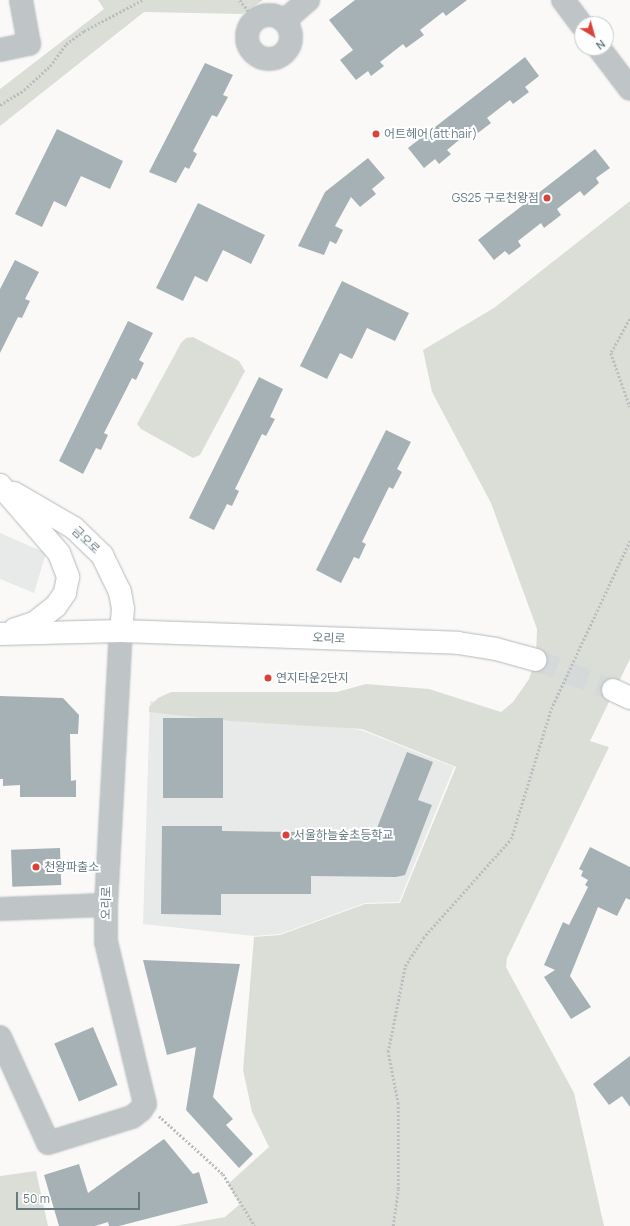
<!DOCTYPE html>
<meta charset="utf-8">
<style>
body{margin:0}
#map{position:relative;width:630px;height:1226px;overflow:hidden;background:#faf9f8;font-family:Manrope,"Noto Sans KR",sans-serif}
div>[style]{position:absolute}
.built>*{inset:0;background:#e8e9e9}
.green>*{inset:0;background:#dbded7}
.building>*{inset:0;background:#a6b1b5;transform-origin:0 0}
.major-tunnel>*{height:22px;margin-top:-11px;transform-origin:0;background:repeating-linear-gradient(90deg,#d5d9da 0 22px,transparent 0 33px)}
.path>*{height:2.5px;margin-top:-1.25px;transform-origin:0;background:repeating-linear-gradient(90deg,#babec0 0 2px,transparent 0 4px)}
.roads{filter:drop-shadow(0 0 1px #b3b9bc) drop-shadow(0 0 1px #b3b9bc)}
.minor>*{height:22px;margin:-11px;padding:0 11px;transform-origin:11px;border-radius:11px;background:#bfc5c7}
.minor>.ring{margin:-11px;padding:0;box-sizing:content-box;background:none;border:22px solid #bfc5c7;border-radius:50%}
.major>*{height:22px;margin:-11px;padding:0 11px;transform-origin:11px;border-radius:11px;background:#fff}
.dots>*{width:11px;height:11px;translate:-50% -50%;box-sizing:border-box;border:2px solid #fff;border-radius:50%}
span{translate:-50% -50%;white-space:nowrap;text-align:center;line-height:1.15;-webkit-text-stroke:4px #fff;paint-order:stroke}
.poi-label{font-size:12px;color:#667a81}
.left{translate:0 -50%;text-align:left}
.right{translate:-100% -50%;text-align:right}
.street-label{font-size:12px;color:#667a81}
.north{position:absolute;left:574px;top:16px;width:40px;height:40px;box-sizing:border-box;background:#fff;border:1px solid #c2cacd;border-radius:50%;rotate:143deg;font-size:11px;font-weight:700;line-height:16px;text-align:center;color:#667a81}
.north::after{content:'';display:block;margin:auto;width:14px;height:18px;background:#db4237;clip-path:polygon(50% 0,100% 100%,50% 72%,0 100%)}
.scale{position:absolute;left:16px;top:1192px;width:124px;height:18px;box-sizing:border-box;border:2px solid #667a81;border-top:0;padding-left:5px;font-size:12px;line-height:14px;white-space:nowrap;color:#667a81;-webkit-text-stroke:3px #fff;paint-order:stroke}
</style>
<div id="map">
<div class="built">
<i style="clip-path:polygon(0 533px,46px 553px,34px 593px,0 579px)"></i>
<i style="clip-path:polygon(150px 701px,361px 730px,454px 767px,399px 902px,365px 903px,280px 934px,254px 936px,143px 924px)"></i>
</div>
<div class="green">
<i style="clip-path:polygon(98px 0,263px 0,242px 14px,144px 12px,0 126px,0 89px,104px 9px)"></i>
<i style="clip-path:polygon(630px 201px,630px 659px,590px 741px,609px 747px,507px 958px,506px 967px,574px 1093px,604px 1226px,175px 1226px,225px 1217px,240px 1204px,228px 1184px,269px 1147px,252px 1112px,243px 1070px,254px 937px,280px 935px,365px 904px,400px 903px,456px 767px,362px 729px,231px 721px,149px 712px,149px 707px,158px 698px,171px 692px,337px 692px,366px 684px,429px 689px,501px 712px,513px 702px,529px 679px,536px 658px,537px 629px,491px 503px,432px 392px,423px 350px,494px 308px)"></i>
<i style="clip-path:polygon(193px 337px,239px 361px,245px 371px,200px 455px,193px 458px,141px 429px,137px 424px,181px 343px,186px 338px)"></i>
<i style="clip-path:polygon(36px 1171px,48px 1226px,0 1226px,0 1176px)"></i>
</div>
<div class="building">
<i style="clip-path:polygon(355px 0,467px 0,446px 16px,443px 12px,420px 30px,424px 35px,406px 48px,403px 44px,380px 62px,384px 66px,371px 76px,368px 71px,356px 80px,340px 60px,353px 50px,329px 20px)"></i>
<i style="clip-path:polygon(525px 57px,539px 76px,525px 87px,529px 92px,513px 104px,510px 100px,487px 118px,491px 123px,474px 136px,470px 131px,447px 150px,451px 154px,439px 164px,435px 159px,424px 168px,408px 148px)"></i>
<i style="clip-path:polygon(205px 63px,233px 75px,223px 95px,228px 97px,217px 117px,212px 115px,193px 151px,197px 154px,189px 169px,185px 167px,176px 183px,149px 172px)"></i>
<i style="clip-path:polygon(57px 129px,123px 161px,110px 189px,81px 176px,66px 207px,54px 201px,42px 227px,15px 214px)"></i>
<i style="clip-path:polygon(595px 149px,610px 168px,596px 178px,599px 183px,584px 196px,580px 191px,557px 209px,561px 215px,544px 228px,541px 223px,518px 241px,521px 246px,509px 255px,505px 251px,494px 260px,478px 240px)"></i>
<i style="clip-path:polygon(368px 158px,385px 178px,372px 189px,376px 194px,360px 207px,351px 197px,335px 226px,343px 230px,336px 244px,330px 241px,324px 255px,298px 246px,325px 192px)"></i>
<i style="clip-path:polygon(198px 203px,265px 235px,251px 264px,223px 250px,207px 282px,195px 276px,183px 301px,156px 288px)"></i>
<i style="clip-path:polygon(15px 260px,39px 272px,25px 299px,30px 301px,22px 318px,18px 317px,0 353px,0 289px)"></i>
<i style="clip-path:polygon(342px 281px,409px 313px,395px 341px,367px 328px,352px 359px,340px 353px,327px 379px,300px 366px)"></i>
<i style="clip-path:polygon(128px 321px,153px 333px,139px 360px,144px 363px,136px 380px,132px 378px,104px 433px,108px 435px,101px 450px,96px 448px,83px 474px,59px 461px)"></i>
<i style="clip-path:polygon(259px 377px,283px 389px,270px 417px,275px 419px,266px 436px,262px 434px,235px 489px,239px 491px,232px 506px,227px 504px,214px 530px,189px 518px)"></i>
<i style="clip-path:polygon(386px 430px,411px 442px,397px 469px,402px 472px,393px 489px,389px 487px,362px 542px,366px 544px,359px 559px,354px 557px,341px 583px,316px 570px)"></i>
<i style="clip-path:polygon(0 696px,63px 698px,79px 715px,78px 734px,70px 734px,71px 781px,76px 780px,76px 797px,20px 797px,20px 785px,3px 786px,3px 779px,0 779px)"></i>
<i style="left:163px;top:718px;width:60px;height:80px"></i>
<i style="clip-path:polygon(407px 752px,433px 762px,418px 800px,432px 805px,405px 875px,396px 877px,311px 876px,311px 894px,221px 894px,221px 915px,161px 914px,162px 826px,222px 826px,222px 831px,375px 833px)"></i>
<i style="clip-path:polygon(590px 847px,630px 867px,630px 900px,626px 898px,617px 916px,598px 907px,570px 976px,591px 1007px,571px 1019px,544px 977px,555px 970px,544px 965px,563px 922px,569px 925px,588px 887px,585px 885px,588px 880px,581px 876px,583px 871px,579px 869px)"></i>
<i style="left:60px;top:848px;width:37px;height:49px;rotate:88deg"></i>
<i style="clip-path:polygon(143px 960px,240px 964px,213px 1097px,233px 1119px,226px 1125px,253px 1154px,239px 1168px,186px 1110px,196px 1047px,167px 1055px)"></i>
<i style="left:93px;top:1027px;width:63px;height:42px;rotate:67deg"></i>
<i style="clip-path:polygon(630px 1056px,630px 1107px,622px 1096px,609px 1105px,593px 1084px)"></i>
<i style="clip-path:polygon(164px 1139px,193px 1174px,199px 1172px,208px 1203px,119px 1226px,109px 1226px,108px 1222px,95px 1226px,59px 1226px,44px 1175px,79px 1164px,88px 1193px)"></i>
</div>
<div class="major-tunnel">
<i style="left:536px;top:660px;width:83px;rotate:21.3deg"></i>
</div>
<div class="path">
<i style="left:240px;top:0;width:25px;rotate:53deg"></i>
<i style="left:0;top:105px;width:28px;rotate:-32deg"></i>
<i style="left:24px;top:90px;width:35px;rotate:-43deg"></i>
<i style="left:50px;top:66px;width:27px;rotate:-54deg"></i>
<i style="left:66px;top:44px;width:22px;rotate:-36deg"></i>
<i style="left:84px;top:31px;width:66px;rotate:-28.1deg"></i>
<i style="left:630px;top:319px;width:39px;rotate:119deg"></i>
<i style="left:611px;top:353px;width:57px;rotate:70.6deg"></i>
<i style="left:159px;top:1116px;width:86px;rotate:42.2deg"></i>
<i style="left:223px;top:1174px;width:61px;rotate:58.4deg"></i>
<i style="left:393px;top:1226px;width:37px;rotate:-82deg"></i>
<i style="left:398px;top:1189px;width:85px;rotate:-90deg"></i>
<i style="left:398px;top:1104px;width:53px;rotate:-100.9deg"></i>
<i style="left:388px;top:1052px;width:88px;rotate:-78.8deg"></i>
<i style="left:405px;top:966px;width:33px;rotate:-57deg"></i>
<i style="left:423px;top:938px;width:132px;rotate:-48.4deg"></i>
<i style="left:511px;top:839px;width:136px;rotate:-72.9deg"></i>
<i style="left:551px;top:709px;width:187px;rotate:-64.9deg"></i>
</div>
<div class="roads">
<div class="minor">
<i style="left:563px;top:0;width:31px;rotate:53deg"></i>
<i class="ring" style="left:247px;top:15px;width:22px;height:22px"></i>
<i style="left:284px;top:21px;width:32px;rotate:-41deg"></i>
<i style="left:599px;top:48px;width:51px;rotate:52.9deg"></i>
<i style="left:0;top:50px;width:30px;rotate:-12deg"></i>
<i style="left:29px;top:44px;width:45px;rotate:-100.3deg"></i>
<i style="left:0;top:909px;width:106px;rotate:-2.2deg"></i>
<i style="left:0;top:1037px;width:116px;rotate:65.6deg"></i>
<i style="left:48px;top:1143px;width:88px;rotate:-17.2deg"></i>
<i style="left:132px;top:1117px;width:11px;rotate:-38deg"></i>
<i style="left:141px;top:1110px;width:7px;rotate:-56deg"></i>
<i style="left:145px;top:1104px;width:167px;rotate:-103.5deg"></i>
<i style="left:106px;top:942px;width:37px;rotate:-90deg"></i>
<i style="left:106px;top:905px;width:274px;rotate:-86.9deg"></i>
</div>
<div class="major">
<i style="left:0;top:485px;width:90px;rotate:49.1deg"></i>
<i style="left:59px;top:553px;width:26px;rotate:69deg"></i>
<i style="left:68px;top:577px;width:16px;rotate:101deg"></i>
<i style="left:65px;top:593px;width:16px;rotate:125deg"></i>
<i style="left:56px;top:606px;width:28px;rotate:142deg"></i>
<i style="left:34px;top:623px;width:20px;rotate:162deg"></i>
<i style="left:14px;top:493px;width:69px;rotate:30.3deg"></i>
<i style="left:74px;top:528px;width:39px;rotate:44deg"></i>
<i style="left:102px;top:555px;width:41px;rotate:64.1deg"></i>
<i style="left:120px;top:592px;width:17px;rotate:80deg"></i>
<i style="left:123px;top:609px;width:22px;rotate:95deg"></i>
<i style="left:0;top:634px;width:121px;rotate:-1.4deg"></i>
<i style="left:121px;top:631px;width:337px;rotate:2deg"></i>
<i style="left:458px;top:643px;width:38px;rotate:9deg"></i>
<i style="left:496px;top:649px;width:41px;rotate:15.4deg"></i>
<i style="left:613px;top:690px;width:19px;rotate:25deg"></i>
</div>
</div>
<div class="dots">
<i style="left:376px;top:134px;background:#db4237"></i>
<i style="left:547px;top:198px;background:#db4237"></i>
<i style="left:268px;top:678px;background:#db4237"></i>
<i style="left:286px;top:835px;background:#db4237"></i>
<i style="left:36px;top:867px;background:#db4237"></i>
</div>
<div class="poi-label">
<span class="left" style="left:384px;top:134px">어트헤어(att hair)</span>
<span class="right" style="left:539px;top:198px">GS25 구로천왕점</span>
<span class="left" style="left:276px;top:678px">연지타운2단지</span>
<span class="left" style="left:294px;top:835px">서울하늘숲초등학교</span>
<span class="left" style="left:44px;top:867px">천왕파출소</span>
</div>
<div class="street-label">
<span style="left:86px;top:540px;rotate:43deg">금오로</span>
<span style="left:329px;top:638px;rotate:2deg">오리로</span>
<span style="left:106px;top:903px;rotate:-89deg">오리로</span>
</div>
<div class="north">N</div>
<div class="scale">50 m</div>
</div>
